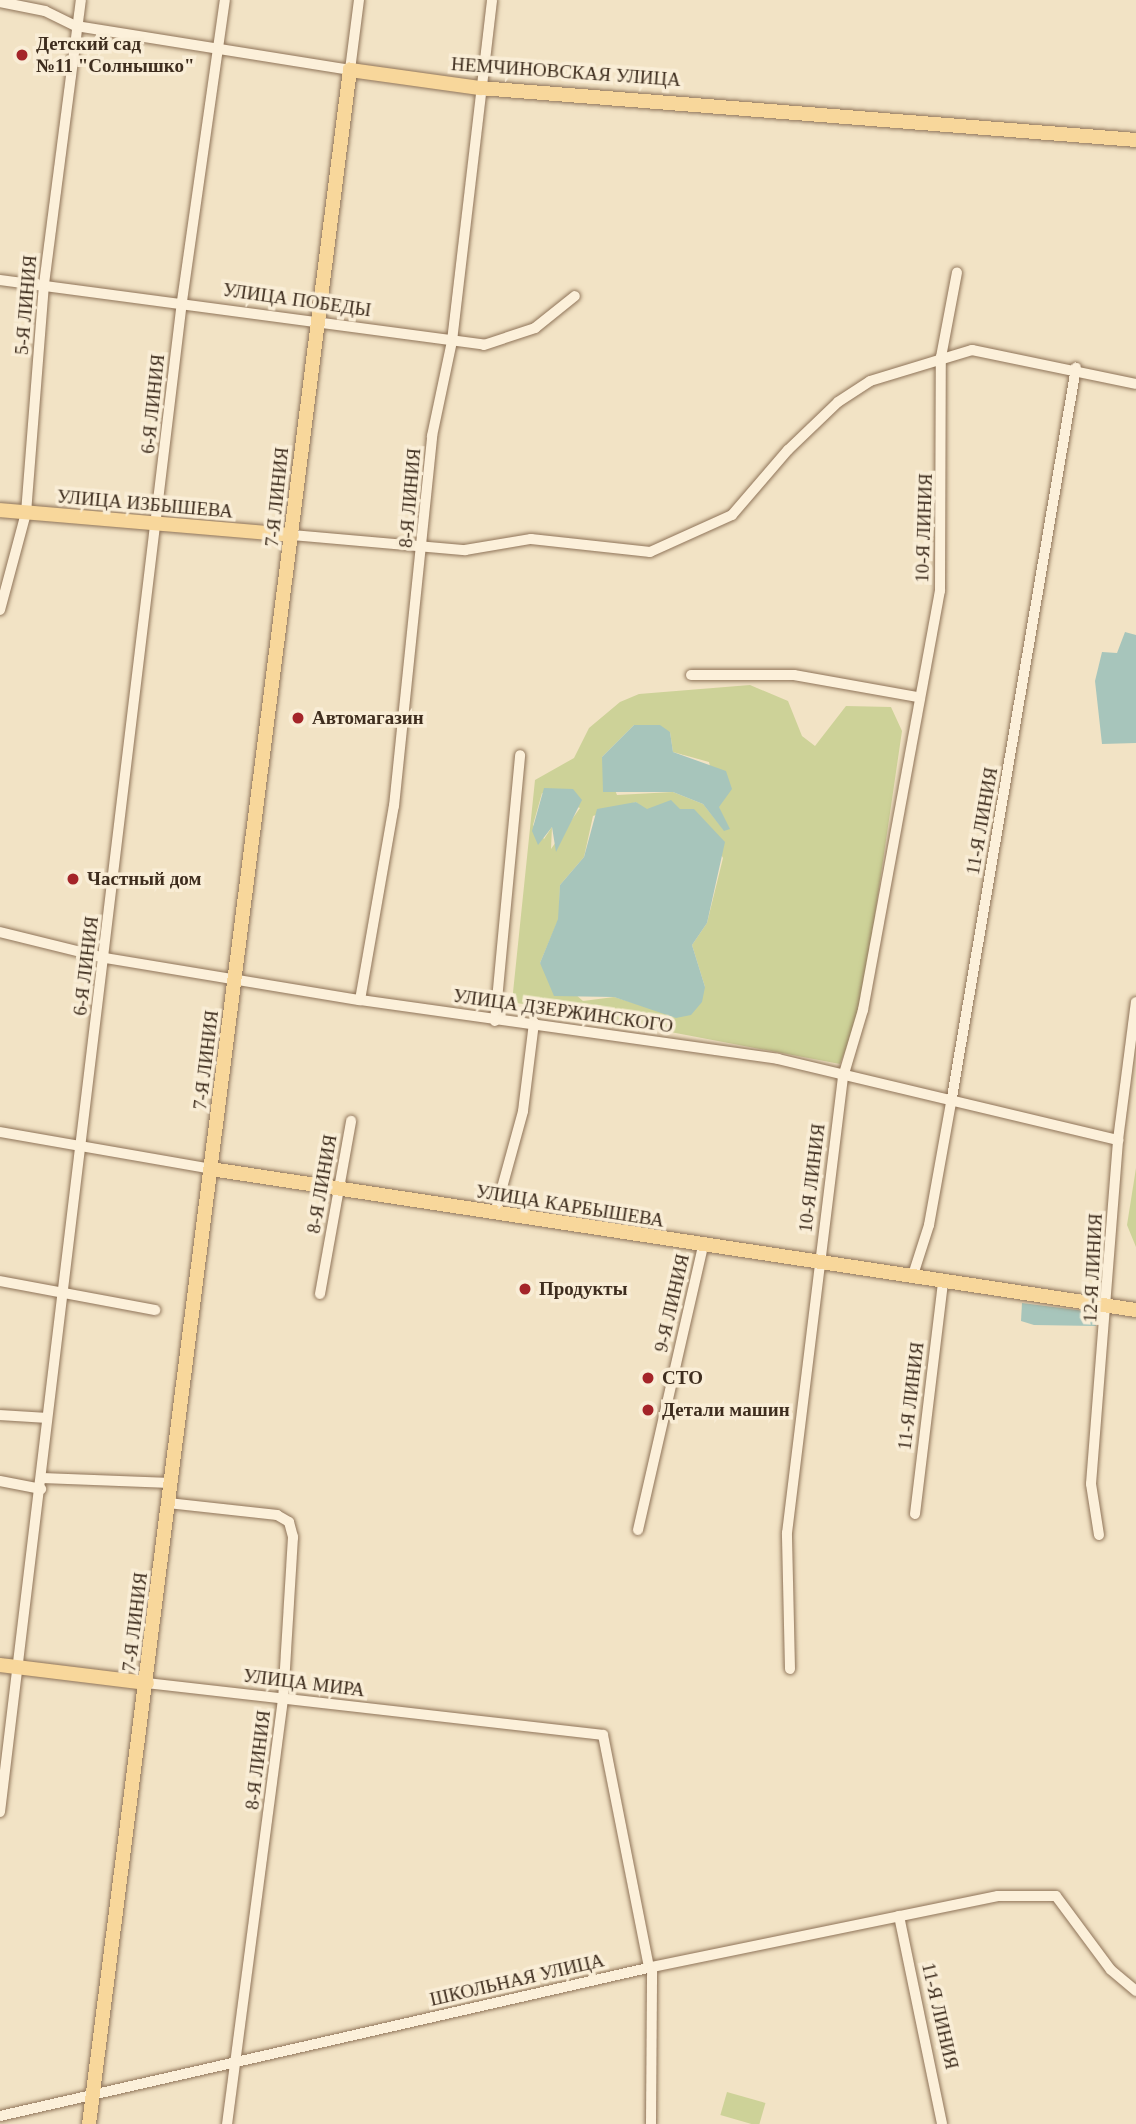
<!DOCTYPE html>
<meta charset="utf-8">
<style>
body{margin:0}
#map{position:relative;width:1136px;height:2124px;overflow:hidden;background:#f2e3c5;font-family:Georgia,serif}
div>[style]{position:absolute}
.green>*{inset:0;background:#cdd298;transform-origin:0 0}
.water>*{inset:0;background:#a7c5bb}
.roads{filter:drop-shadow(0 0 2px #8f7459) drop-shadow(0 0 2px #8f7459)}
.minor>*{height:10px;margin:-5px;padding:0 5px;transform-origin:5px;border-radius:5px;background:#fcf0da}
.major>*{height:14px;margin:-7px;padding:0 7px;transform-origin:7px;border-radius:7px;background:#f8d79b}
.dots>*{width:19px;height:19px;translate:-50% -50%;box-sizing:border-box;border:4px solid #f9edd6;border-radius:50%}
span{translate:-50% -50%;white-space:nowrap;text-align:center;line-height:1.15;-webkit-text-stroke:7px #f9edd6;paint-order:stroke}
.poi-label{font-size:19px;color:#3e2d1e;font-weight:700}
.left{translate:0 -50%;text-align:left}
.street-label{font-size:19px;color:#3e2d1e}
</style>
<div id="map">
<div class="green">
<i style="clip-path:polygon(evenodd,750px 685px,788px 701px,802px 736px,815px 746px,846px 706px,891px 707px,902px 731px,861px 1011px,840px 1064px,512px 1002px,535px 780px,574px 758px,589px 728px,620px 702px,639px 694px,750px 685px,634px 725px,670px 732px,673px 752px,709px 762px,724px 830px,703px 804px,673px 792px,617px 795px,602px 757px,634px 725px,750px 685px,542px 793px,580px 808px,551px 849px,552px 827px,544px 839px,533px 825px,542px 793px,750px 685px,636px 802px,646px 810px,680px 809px,707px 829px,723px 858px,707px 923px,692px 945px,705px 987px,653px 1009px,614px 997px,583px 1001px,540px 963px,559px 918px,560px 885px,584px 857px,593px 816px,636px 802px)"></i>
<i style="clip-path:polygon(1136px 1168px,1136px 1247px,1127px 1225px)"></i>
<i style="left:727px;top:2092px;width:40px;height:24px;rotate:16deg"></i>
</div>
<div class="water">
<i style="clip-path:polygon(1125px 632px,1136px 635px,1136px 743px,1102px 744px,1095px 681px,1102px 652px,1117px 653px)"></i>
<i style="clip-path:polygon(634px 725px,660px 725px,670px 732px,673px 752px,726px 771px,732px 789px,719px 807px,730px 829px,724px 831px,703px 804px,673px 792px,603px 792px,602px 757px)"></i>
<i style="clip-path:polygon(544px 788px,573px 789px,582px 800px,556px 852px,552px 827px,538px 845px,532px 831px)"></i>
<i style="clip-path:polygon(671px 800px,680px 809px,694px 809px,725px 842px,707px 923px,692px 945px,705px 987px,702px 1002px,691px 1015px,676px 1018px,614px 997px,554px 996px,540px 963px,558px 919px,560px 885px,584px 857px,597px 809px,636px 802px,647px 809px)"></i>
<i style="clip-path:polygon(1022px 1303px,1093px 1312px,1096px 1326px,1034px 1325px,1021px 1321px)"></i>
</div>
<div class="roads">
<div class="minor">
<i style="left:0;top:2px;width:46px;rotate:11.3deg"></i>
<i style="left:45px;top:11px;width:34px;rotate:26deg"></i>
<i style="left:76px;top:26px;width:278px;rotate:9.1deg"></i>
<i style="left:350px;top:70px;width:71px;rotate:-82.7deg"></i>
<i style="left:0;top:280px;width:488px;rotate:7.6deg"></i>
<i style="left:484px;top:345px;width:54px;rotate:-18.4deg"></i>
<i style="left:535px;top:328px;width:51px;rotate:-38.7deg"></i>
<i style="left:292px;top:535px;width:174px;rotate:5deg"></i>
<i style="left:465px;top:550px;width:67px;rotate:-9.5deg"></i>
<i style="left:531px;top:539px;width:120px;rotate:6.2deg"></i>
<i style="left:650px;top:552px;width:90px;rotate:-24.3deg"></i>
<i style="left:732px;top:515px;width:86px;rotate:-49.3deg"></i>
<i style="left:788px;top:450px;width:69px;rotate:-43.8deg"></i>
<i style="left:838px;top:402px;width:38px;rotate:-33deg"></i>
<i style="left:870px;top:381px;width:107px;rotate:-16.9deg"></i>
<i style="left:972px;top:350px;width:167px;rotate:11.7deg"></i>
<i style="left:0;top:610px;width:100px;rotate:-75deg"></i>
<i style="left:26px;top:513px;width:230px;rotate:-85.5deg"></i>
<i style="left:44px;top:284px;width:286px;rotate:-82.6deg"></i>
<i style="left:691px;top:675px;width:103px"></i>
<i style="left:794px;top:675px;width:126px;rotate:10.1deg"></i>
<i style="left:0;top:932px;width:108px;rotate:13.9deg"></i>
<i style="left:105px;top:958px;width:258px;rotate:9.4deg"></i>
<i style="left:360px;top:1000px;width:422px;rotate:8deg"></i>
<i style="left:778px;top:1059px;width:350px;rotate:13.4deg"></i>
<i style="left:360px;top:1000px;width:197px;rotate:-80.1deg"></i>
<i style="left:394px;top:806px;width:372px;rotate:-84.1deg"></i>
<i style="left:432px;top:436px;width:97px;rotate:-78.1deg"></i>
<i style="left:452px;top:341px;width:343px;rotate:-83.3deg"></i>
<i style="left:495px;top:1021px;width:267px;rotate:-84.6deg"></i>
<i style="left:0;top:1132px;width:214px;rotate:9.9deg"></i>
<i style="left:495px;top:1213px;width:106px;rotate:-74.6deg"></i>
<i style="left:523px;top:1111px;width:89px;rotate:-82.9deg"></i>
<i style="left:912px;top:1278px;width:56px;rotate:-72.2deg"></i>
<i style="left:929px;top:1225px;width:124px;rotate:-79.8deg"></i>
<i style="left:951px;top:1103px;width:746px;rotate:-80.35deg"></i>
<i style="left:0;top:1281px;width:158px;rotate:10.6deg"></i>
<i style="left:320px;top:1294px;width:176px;rotate:-79.8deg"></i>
<i style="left:0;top:1415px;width:47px;rotate:3.7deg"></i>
<i style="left:42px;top:1478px;width:129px;rotate:2.2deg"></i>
<i style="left:0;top:1481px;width:42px;rotate:11deg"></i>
<i style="left:168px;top:1503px;width:110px;rotate:6.3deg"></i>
<i style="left:277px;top:1515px;width:14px;rotate:30deg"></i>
<i style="left:289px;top:1522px;width:16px;rotate:75deg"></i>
<i style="left:293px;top:1537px;width:162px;rotate:93.5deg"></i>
<i style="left:283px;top:1699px;width:429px;rotate:97.5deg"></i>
<i style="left:915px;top:1514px;width:233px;rotate:-83.1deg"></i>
<i style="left:638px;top:1530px;width:290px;rotate:-77.1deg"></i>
<i style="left:1099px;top:1535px;width:52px;rotate:-98.9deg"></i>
<i style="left:1091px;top:1484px;width:345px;rotate:-85.5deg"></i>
<i style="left:1118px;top:1140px;width:139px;rotate:-82.6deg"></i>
<i style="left:790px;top:1669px;width:136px;rotate:-91.3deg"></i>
<i style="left:787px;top:1533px;width:459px;rotate:-83deg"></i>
<i style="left:843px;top:1077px;width:70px;rotate:-73.4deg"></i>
<i style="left:863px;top:1010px;width:426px;rotate:-79.6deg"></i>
<i style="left:940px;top:591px;width:234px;rotate:-89.8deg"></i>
<i style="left:941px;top:357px;width:86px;rotate:-79.3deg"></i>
<i style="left:147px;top:1683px;width:459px;rotate:6.5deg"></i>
<i style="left:603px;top:1735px;width:237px;rotate:78.8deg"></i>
<i style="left:0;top:1812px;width:1522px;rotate:-83.13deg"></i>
<i style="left:182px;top:301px;width:304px;rotate:-81.9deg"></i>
<i style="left:899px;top:1916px;width:212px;rotate:78.3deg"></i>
<i style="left:0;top:2116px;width:669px;rotate:-12.87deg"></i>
<i style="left:652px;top:1967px;width:353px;rotate:-11.6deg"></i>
<i style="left:998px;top:1896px;width:58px"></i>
<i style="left:1056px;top:1896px;width:92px;rotate:53.4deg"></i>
<i style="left:1111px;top:1970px;width:33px;rotate:40deg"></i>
<i style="left:651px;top:2124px;width:157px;rotate:-89.6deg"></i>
</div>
<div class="major">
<i style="left:0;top:510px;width:293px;rotate:4.9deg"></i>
<i style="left:211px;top:1169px;width:936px;rotate:8.67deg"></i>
<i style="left:0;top:1665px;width:148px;rotate:7deg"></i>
<i style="left:89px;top:2124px;width:2071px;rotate:-82.76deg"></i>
<i style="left:350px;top:70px;width:131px;rotate:7.9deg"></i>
<i style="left:480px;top:88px;width:658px;rotate:4.53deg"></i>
</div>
</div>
<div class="dots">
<i style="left:22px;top:55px;background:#a42429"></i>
<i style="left:298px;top:718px;background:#a42429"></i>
<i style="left:73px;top:879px;background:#a42429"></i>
<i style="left:525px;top:1289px;background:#a42429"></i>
<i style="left:648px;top:1378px;background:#a42429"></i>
<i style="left:648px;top:1410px;background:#a42429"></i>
</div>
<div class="poi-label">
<span class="left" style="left:36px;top:55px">Детский сад<br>№11 "Солнышко"</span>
<span class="left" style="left:312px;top:718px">Автомагазин</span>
<span class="left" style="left:87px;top:879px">Частный дом</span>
<span class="left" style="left:539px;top:1289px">Продукты</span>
<span class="left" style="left:662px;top:1378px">СТО</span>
<span class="left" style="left:662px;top:1410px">Детали машин</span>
</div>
<div class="street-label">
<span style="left:566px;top:72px;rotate:4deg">НЕМЧИНОВСКАЯ УЛИЦА</span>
<span style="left:297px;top:300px;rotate:8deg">УЛИЦА ПОБЕДЫ</span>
<span style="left:26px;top:305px;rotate:-85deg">5-Я ЛИНИЯ</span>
<span style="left:153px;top:404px;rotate:-84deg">6-Я ЛИНИЯ</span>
<span style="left:277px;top:497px;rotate:-84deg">7-Я ЛИНИЯ</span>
<span style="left:410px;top:498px;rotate:-85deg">8-Я ЛИНИЯ</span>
<span style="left:145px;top:504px;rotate:5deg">УЛИЦА ИЗБЫШЕВА</span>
<span style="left:924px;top:528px;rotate:-88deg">10-Я ЛИНИЯ</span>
<span style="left:982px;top:821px;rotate:-80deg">11-Я ЛИНИЯ</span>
<span style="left:86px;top:966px;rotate:-83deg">6-Я ЛИНИЯ</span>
<span style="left:563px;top:1011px;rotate:8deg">УЛИЦА ДЗЕРЖИНСКОГО</span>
<span style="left:206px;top:1060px;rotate:-83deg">7-Я ЛИНИЯ</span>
<span style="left:812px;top:1178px;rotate:-83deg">10-Я ЛИНИЯ</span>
<span style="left:322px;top:1184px;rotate:-80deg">8-Я ЛИНИЯ</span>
<span style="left:570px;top:1206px;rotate:9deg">УЛИЦА КАРБЫШЕВА</span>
<span style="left:1093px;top:1268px;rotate:-87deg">12-Я ЛИНИЯ</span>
<span style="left:672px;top:1303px;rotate:-77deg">9-Я ЛИНИЯ</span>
<span style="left:911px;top:1396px;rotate:-83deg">11-Я ЛИНИЯ</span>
<span style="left:135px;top:1622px;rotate:-83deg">7-Я ЛИНИЯ</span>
<span style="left:304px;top:1683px;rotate:7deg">УЛИЦА МИРА</span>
<span style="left:258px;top:1760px;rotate:-83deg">8-Я ЛИНИЯ</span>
<span style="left:517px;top:1980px;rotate:-13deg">ШКОЛЬНАЯ УЛИЦА</span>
<span style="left:940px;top:2016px;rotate:77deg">11-Я ЛИНИЯ</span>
</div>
</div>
